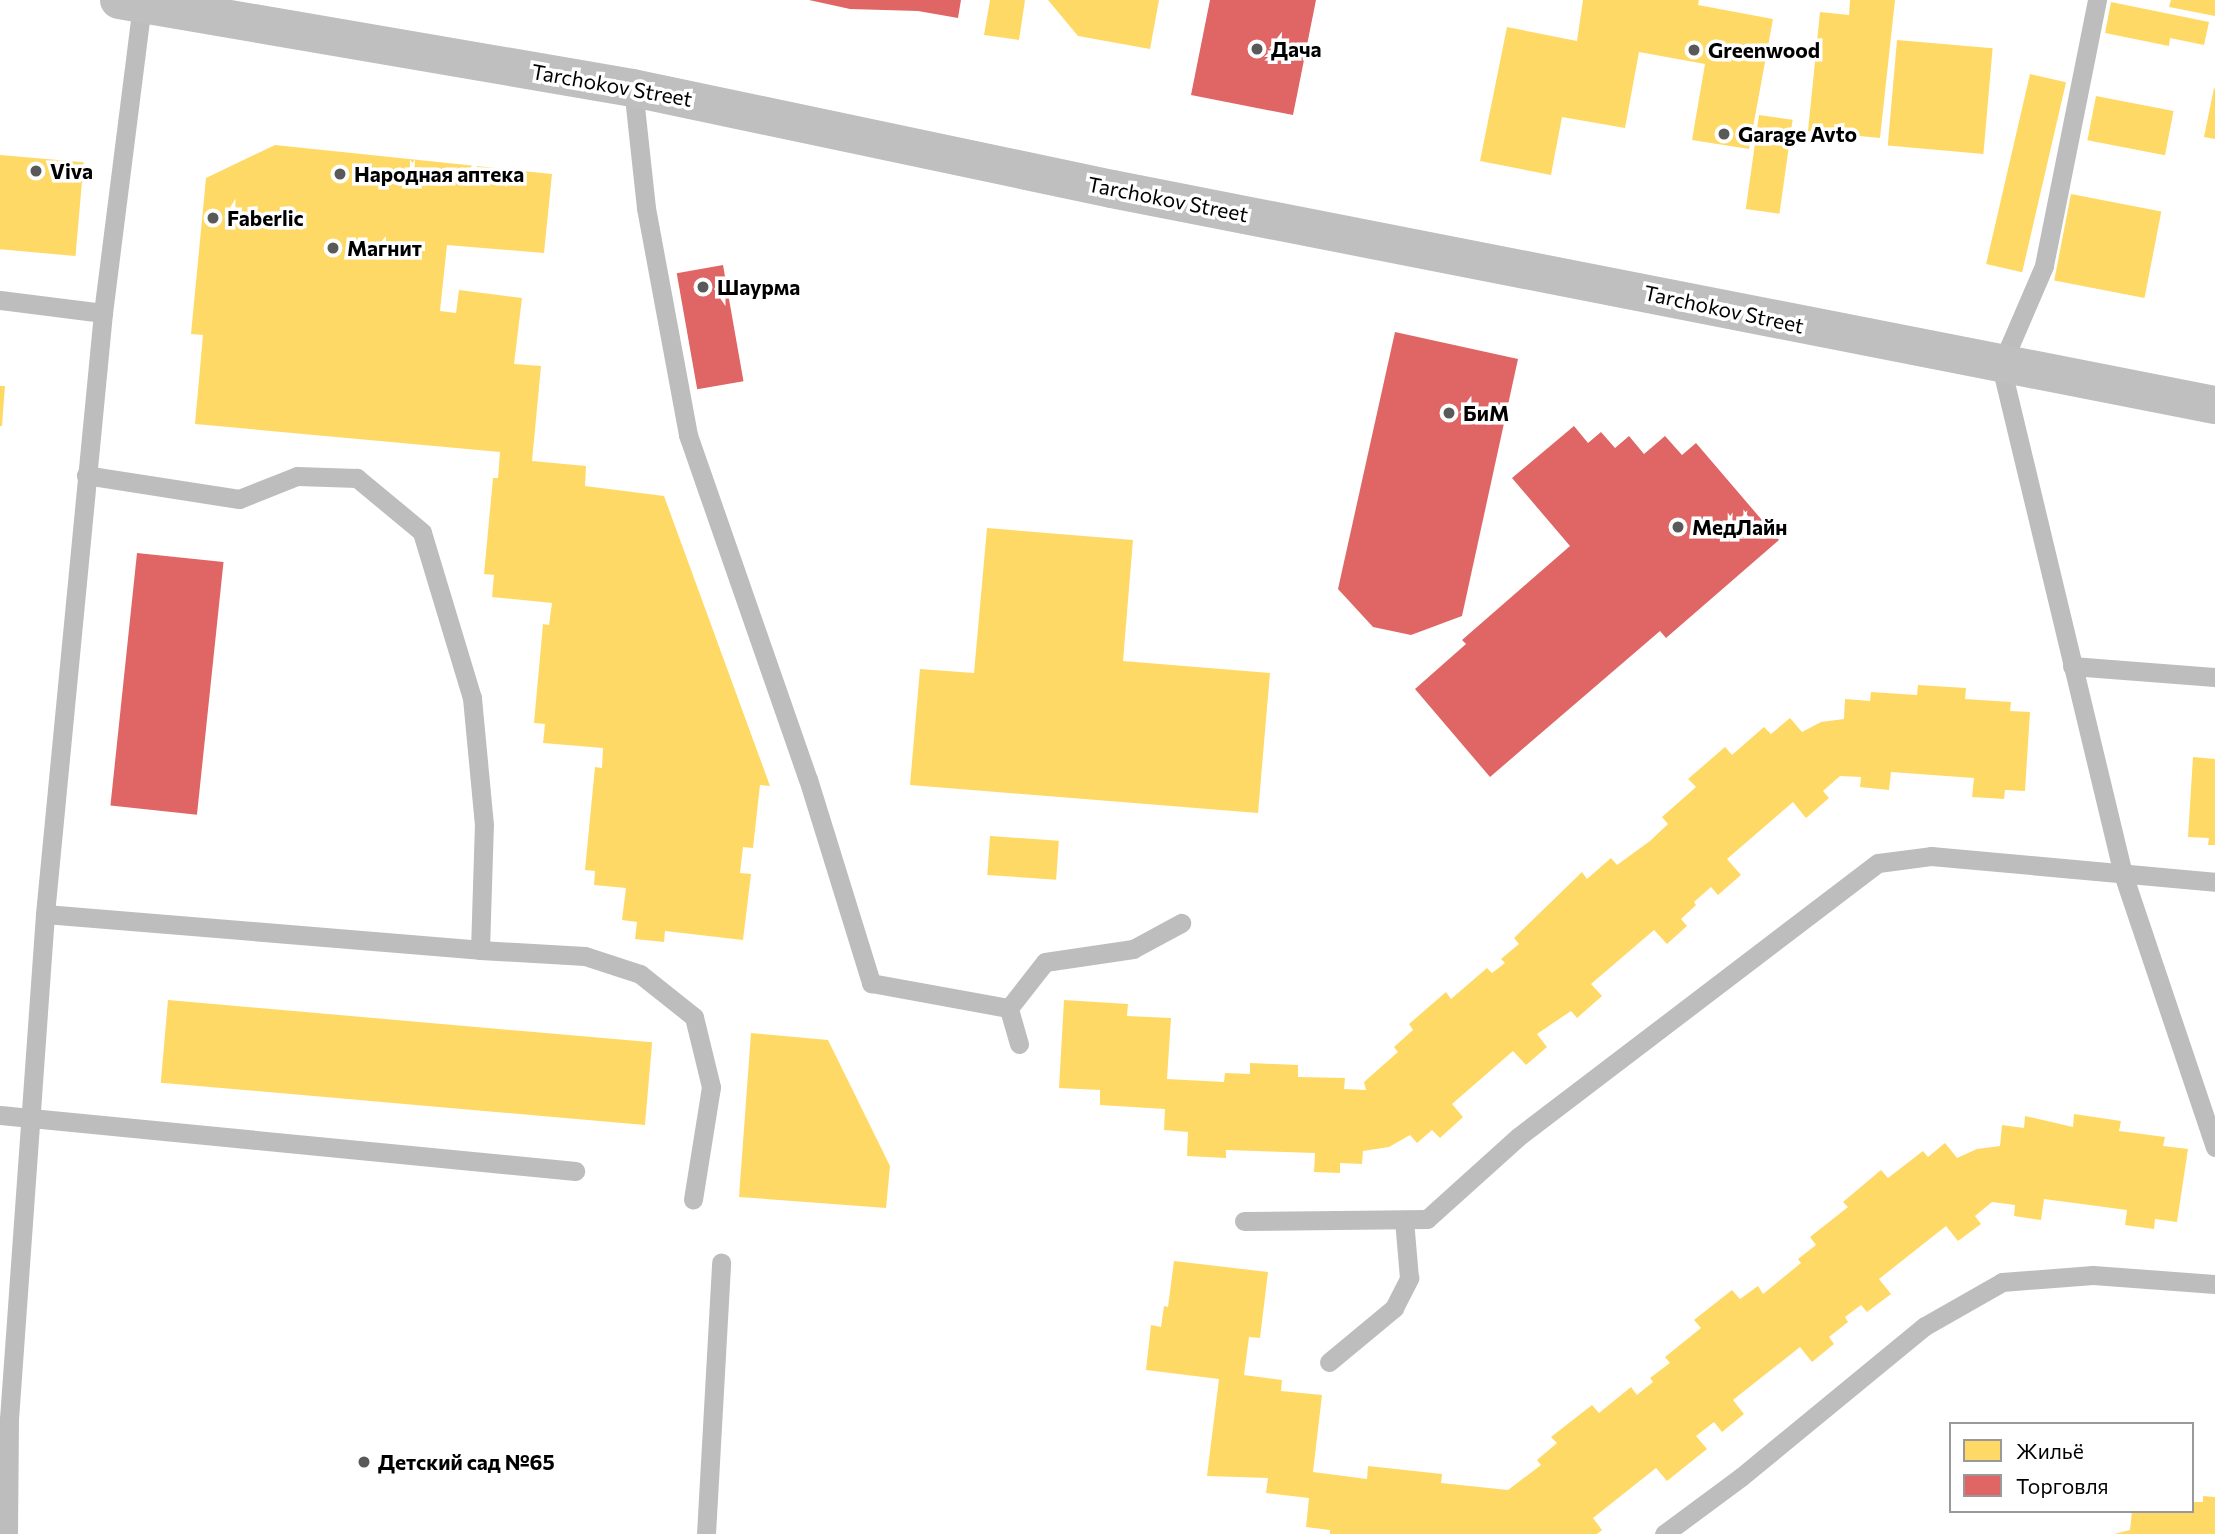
<!DOCTYPE html>
<meta charset="utf-8">
<style>
body{margin:0}
#map{position:relative;width:2215px;height:1534px;overflow:hidden;background:#fff;font-family:Commissioner,sans-serif}
div>[style]{position:absolute}
.homes>*{inset:0;background:#ffd966;transform-origin:0 0}
.shops>*{inset:0;background:#e06666;transform-origin:0 0}
.lane>*{height:19px;margin:-9.5px;padding:0 9.5px;transform-origin:9.5px;border-radius:9.5px;background:#bdbdbd}
.secondary>*{height:38px;margin:-19px;padding:0 19px;transform-origin:19px;border-radius:19px;background:#bfbfbf}
.dots>*{width:19px;height:19px;translate:-50% -50%;box-sizing:border-box;border:4px solid #fff;border-radius:50%}
span{translate:-50% -50%;white-space:nowrap;text-align:center;line-height:1.15;-webkit-text-stroke:7px #fff;paint-order:stroke}
.poi-label{font-size:21px;color:#000;font-weight:700}
.left{translate:0 -50%;text-align:left}
.street-label{font-size:21px;color:#000}
.legend{position:absolute;left:1949px;top:1422px;width:245px;height:91px;box-sizing:border-box;background:#fff;border:2px solid #999;margin:0;padding:9px 12px;list-style:none;font-size:21px;color:#000}
.legend li{display:flex;align-items:center;gap:14px;height:35px}
.legend b{width:35px;border:2px solid #999}
</style>
<div id="map">
<div class="homes">
<i style="clip-path:polygon(990px 0,1025px 0,1019px 40px,984px 35px)"></i>
<i style="clip-path:polygon(1048px 0,1159px 0,1150px 49px,1078px 36px)"></i>
<i style="clip-path:polygon(1583px 0,1699px 0,1698px 5px,1773px 19px,1749px 149px,1692px 140px,1705px 64px,1639px 52px,1625px 128px,1562px 117px,1551px 175px,1480px 161px,1507px 27px,1577px 41px)"></i>
<i style="clip-path:polygon(1850px 0,1895px 0,1880px 138px,1808px 131px,1820px 12px,1849px 15px)"></i>
<i style="clip-path:polygon(2171px 0,2215px 0,2215px 16px,2169px 7px)"></i>
<i style="clip-path:polygon(2111px 2px,2209px 22px,2204px 45px,2170px 38px,2169px 46px,2105px 33px)"></i>
<i style="left:1897px;top:40px;width:96px;height:106px;rotate:5deg"></i>
<i style="left:2030px;top:74px;width:37px;height:195px;rotate:13deg"></i>
<i style="clip-path:polygon(2214px 88px,2215px 89px,2215px 139px,2204px 137px)"></i>
<i style="left:2096px;top:96px;width:79px;height:45px;rotate:11deg"></i>
<i style="left:1759px;top:115px;width:34px;height:95px;rotate:8deg"></i>
<i style="clip-path:polygon(275px 145px,552px 174px,544px 253px,447px 245px,440px 311px,456px 313px,459px 290px,522px 298px,514px 364px,541px 366px,532px 461px,586px 466px,585px 486px,664px 496px,770px 786px,760px 785px,753px 848px,743px 847px,740px 873px,751px 874px,743px 940px,665px 931px,664px 942px,635px 939px,637px 922px,622px 920px,626px 888px,594px 885px,595px 871px,585px 870px,595px 767px,602px 768px,603px 748px,543px 743px,545px 724px,534px 723px,543px 624px,549px 625px,552px 603px,492px 597px,494px 575px,484px 574px,493px 478px,498px 478px,500px 452px,195px 424px,203px 335px,191px 334px,206px 178px)"></i>
<i style="left:0;top:155px;width:84px;height:94px;rotate:5deg"></i>
<i style="left:2071px;top:194px;width:92px;height:88px;rotate:11deg"></i>
<i style="clip-path:polygon(0 386px,5px 386px,2px 426px,0 426px)"></i>
<i style="clip-path:polygon(987px 528px,1133px 540px,1123px 661px,1270px 673px,1258px 813px,910px 785px,920px 669px,974px 673px)"></i>
<i style="clip-path:polygon(1918px 685px,1966px 688px,1965px 699px,2011px 702px,2010px 711px,2030px 712px,2025px 791px,2005px 790px,2004px 799px,1972px 797px,1974px 778px,1891px 772px,1889px 790px,1860px 787px,1861px 777px,1840px 776px,1823px 791px,1829px 798px,1806px 818px,1793px 802px,1727px 859px,1741px 875px,1718px 895px,1711px 887px,1694px 902px,1696px 905px,1681px 919px,1687px 926px,1667px 944px,1654px 930px,1591px 984px,1602px 996px,1577px 1018px,1571px 1011px,1537px 1034px,1547px 1047px,1526px 1065px,1513px 1051px,1452px 1104px,1463px 1117px,1440px 1138px,1432px 1130px,1417px 1143px,1410px 1135px,1389px 1147px,1363px 1151px,1362px 1164px,1340px 1163px,1340px 1173px,1314px 1172px,1315px 1153px,1226px 1150px,1226px 1158px,1187px 1156px,1188px 1132px,1164px 1130px,1165px 1109px,1100px 1105px,1100px 1090px,1059px 1088px,1064px 1000px,1128px 1004px,1127px 1016px,1171px 1018px,1167px 1079px,1224px 1082px,1225px 1073px,1250px 1074px,1250px 1063px,1298px 1065px,1298px 1077px,1345px 1078px,1344px 1089px,1366px 1090px,1364px 1082px,1398px 1052px,1394px 1047px,1413px 1030px,1409px 1024px,1446px 992px,1451px 999px,1487px 968px,1492px 973px,1505px 963px,1501px 959px,1519px 944px,1514px 938px,1582px 872px,1587px 879px,1611px 858px,1617px 865px,1650px 841px,1668px 824px,1662px 817px,1696px 787px,1688px 779px,1725px 747px,1732px 755px,1764px 727px,1771px 734px,1790px 718px,1802px 732px,1821px 722px,1844px 719px,1845px 699px,1870px 701px,1871px 692px,1917px 695px)"></i>
<i style="clip-path:polygon(2193px 757px,2215px 759px,2215px 845px,2208px 845px,2209px 838px,2188px 837px)"></i>
<i style="left:990px;top:836px;width:69px;height:39px;rotate:4deg"></i>
<i style="left:168px;top:1000px;width:486px;height:83px;rotate:5deg"></i>
<i style="clip-path:polygon(751px 1033px,828px 1040px,890px 1166px,886px 1208px,739px 1197px)"></i>
<i style="clip-path:polygon(2074px 1114px,2121px 1121px,2119px 1131px,2165px 1137px,2163px 1146px,2188px 1149px,2177px 1222px,2155px 1219px,2154px 1229px,2125px 1225px,2127px 1210px,2044px 1199px,2041px 1220px,2014px 1216px,2015px 1205px,1992px 1202px,1975px 1216px,1981px 1224px,1958px 1241px,1946px 1226px,1879px 1279px,1891px 1294px,1867px 1312px,1861px 1305px,1845px 1317px,1848px 1322px,1829px 1337px,1834px 1344px,1812px 1362px,1800px 1347px,1733px 1400px,1744px 1414px,1722px 1432px,1714px 1422px,1696px 1436px,1707px 1449px,1667px 1481px,1656px 1468px,1593px 1518px,1602px 1530px,1597px 1534px,1330px 1534px,1330px 1530px,1306px 1527px,1309px 1498px,1266px 1493px,1268px 1478px,1207px 1476px,1219px 1379px,1146px 1370px,1151px 1325px,1161px 1327px,1164px 1306px,1168px 1307px,1174px 1261px,1268px 1272px,1260px 1338px,1249px 1337px,1244px 1375px,1282px 1380px,1281px 1391px,1322px 1395px,1313px 1472px,1367px 1479px,1368px 1466px,1442px 1474px,1441px 1483px,1508px 1490px,1541px 1465px,1537px 1460px,1557px 1443px,1551px 1437px,1592px 1405px,1599px 1413px,1631px 1387px,1637px 1395px,1653px 1382px,1650px 1378px,1670px 1363px,1665px 1357px,1701px 1328px,1694px 1320px,1732px 1290px,1740px 1299px,1758px 1286px,1763px 1294px,1801px 1263px,1798px 1259px,1816px 1245px,1810px 1237px,1848px 1207px,1843px 1202px,1881px 1170px,1888px 1178px,1923px 1151px,1928px 1157px,1945px 1143px,1957px 1158px,1977px 1149px,2000px 1146px,2002px 1125px,2024px 1128px,2025px 1116px,2073px 1127px)"></i>
<i style="clip-path:polygon(2203px 1496px,2215px 1497px,2215px 1534px,2114px 1534px,2130px 1530px,2132px 1511px,2192px 1511px,2192px 1502px,2203px 1502px)"></i>
</div>
<div class="shops">
<i style="clip-path:polygon(809px 0,961px 0,958px 18px,918px 11px,850px 9px)"></i>
<i style="clip-path:polygon(1210px 0,1316px 0,1293px 115px,1191px 95px)"></i>
<i style="left:723px;top:265px;width:118px;height:47px;rotate:80deg"></i>
<i style="clip-path:polygon(1395px 332px,1518px 359px,1462px 616px,1411px 635px,1373px 627px,1338px 589px)"></i>
<i style="clip-path:polygon(1574px 426px,1588px 443px,1601px 432px,1615px 448px,1629px 436px,1644px 454px,1665px 436px,1682px 455px,1696px 443px,1779px 540px,1666px 638px,1660px 631px,1490px 777px,1415px 689px,1466px 644px,1462px 640px,1570px 546px,1512px 478px)"></i>
<i style="left:137px;top:553px;width:87px;height:254px;rotate:6deg"></i>
</div>
<div class="lane">
<i style="left:2097px;top:0;width:271px;rotate:101.3deg"></i>
<i style="left:2044px;top:266px;width:109px;rotate:113.3deg"></i>
<i style="left:2001px;top:366px;width:522px;rotate:76.5deg"></i>
<i style="left:2123px;top:874px;width:288px;rotate:71.4deg"></i>
<i style="left:633px;top:88px;width:121px;rotate:83.8deg"></i>
<i style="left:646px;top:208px;width:231px;rotate:79.5deg"></i>
<i style="left:688px;top:435px;width:364px;rotate:70.8deg"></i>
<i style="left:808px;top:779px;width:214px;rotate:72.8deg"></i>
<i style="left:871px;top:983px;width:140px;rotate:10.3deg"></i>
<i style="left:0;top:300px;width:104px;rotate:7.2deg"></i>
<i style="left:2072px;top:666px;width:143px;rotate:4.4deg"></i>
<i style="left:45px;top:914px;width:436px;rotate:4.7deg"></i>
<i style="left:480px;top:950px;width:125px;rotate:-88.2deg"></i>
<i style="left:484px;top:825px;width:128px;rotate:-95.4deg"></i>
<i style="left:472px;top:698px;width:173px;rotate:-106.8deg"></i>
<i style="left:422px;top:532px;width:85px;rotate:-140.3deg"></i>
<i style="left:357px;top:478px;width:60px;rotate:-178.1deg"></i>
<i style="left:297px;top:476px;width:62px;rotate:158.4deg"></i>
<i style="left:239px;top:499px;width:155px;rotate:-171.1deg"></i>
<i style="left:480px;top:950px;width:105px;rotate:3.3deg"></i>
<i style="left:585px;top:956px;width:58px;rotate:18.1deg"></i>
<i style="left:640px;top:974px;width:69px;rotate:38.5deg"></i>
<i style="left:694px;top:1017px;width:72px;rotate:76.3deg"></i>
<i style="left:711px;top:1087px;width:114px;rotate:99.1deg"></i>
<i style="left:1019px;top:1044px;width:37px;rotate:-106deg"></i>
<i style="left:1009px;top:1008px;width:58px;rotate:-52deg"></i>
<i style="left:1045px;top:962px;width:89px;rotate:-8.4deg"></i>
<i style="left:1133px;top:949px;width:55px;rotate:-28.4deg"></i>
<i style="left:0;top:1115px;width:578px;rotate:5.56deg"></i>
<i style="left:1244px;top:1221px;width:183px;rotate:-0.6deg"></i>
<i style="left:1427px;top:1219px;width:122px;rotate:-42deg"></i>
<i style="left:1518px;top:1137px;width:452px;rotate:-37.3deg"></i>
<i style="left:1878px;top:863px;width:53px;rotate:-7.5deg"></i>
<i style="left:1931px;top:856px;width:285px;rotate:5.2deg"></i>
<i style="left:1329px;top:1362px;width:85px;rotate:-39.7deg"></i>
<i style="left:1394px;top:1308px;width:34px;rotate:-63deg"></i>
<i style="left:1409px;top:1278px;width:58px;rotate:-94.9deg"></i>
<i style="left:8px;top:1534px;width:115px;rotate:-89.5deg"></i>
<i style="left:9px;top:1419px;width:506px;rotate:-85.92deg"></i>
<i style="left:45px;top:914px;width:604px;rotate:-84.49deg"></i>
<i style="left:103px;top:313px;width:311px;rotate:-82.8deg"></i>
<i style="left:706px;top:1534px;width:272px;rotate:-86.8deg"></i>
<i style="left:1664px;top:1534px;width:96px;rotate:-36.5deg"></i>
<i style="left:1741px;top:1477px;width:238px;rotate:-39.4deg"></i>
<i style="left:1925px;top:1326px;width:89px;rotate:-29.7deg"></i>
<i style="left:2002px;top:1282px;width:91px;rotate:-4.4deg"></i>
<i style="left:2093px;top:1275px;width:122px;rotate:4.2deg"></i>
</div>
<div class="secondary">
<i style="left:119px;top:0;width:521px;rotate:9.72deg"></i>
<i style="left:633px;top:88px;width:490px;rotate:11.9deg"></i>
<i style="left:1112px;top:189px;width:1124px;rotate:11.08deg"></i>
</div>
<div class="dots">
<i style="left:1257px;top:49px;background:#595959"></i>
<i style="left:1694px;top:50px;background:#595959"></i>
<i style="left:1724px;top:134px;background:#595959"></i>
<i style="left:36px;top:171px;background:#595959"></i>
<i style="left:340px;top:174px;background:#595959"></i>
<i style="left:213px;top:218px;background:#595959"></i>
<i style="left:333px;top:248px;background:#595959"></i>
<i style="left:703px;top:287px;background:#595959"></i>
<i style="left:1449px;top:413px;background:#595959"></i>
<i style="left:1678px;top:527px;background:#595959"></i>
<i style="left:364px;top:1462px;background:#595959"></i>
</div>
<div class="poi-label">
<span class="left" style="left:1271px;top:49px">Дача</span>
<span class="left" style="left:1708px;top:50px">Greenwood</span>
<span class="left" style="left:1738px;top:134px">Garage Avto</span>
<span class="left" style="left:50px;top:171px">Viva</span>
<span class="left" style="left:354px;top:174px">Народная аптека</span>
<span class="left" style="left:227px;top:218px">Faberlic</span>
<span class="left" style="left:347px;top:248px">Магнит</span>
<span class="left" style="left:717px;top:287px">Шаурма</span>
<span class="left" style="left:1463px;top:413px">БиМ</span>
<span class="left" style="left:1692px;top:527px">МедЛайн</span>
<span class="left" style="left:378px;top:1462px">Детский сад №65</span>
</div>
<div class="street-label">
<span style="left:612px;top:85px;rotate:10deg">Tarchokov Street</span>
<span style="left:1168px;top:199px;rotate:11deg">Tarchokov Street</span>
<span style="left:1724px;top:309px;rotate:12deg">Tarchokov Street</span>
</div>
<ul class="legend">
<li><b style="height:19px;background:#ffd966"></b>Жильё</li>
<li><b style="height:19px;background:#e06666"></b>Торговля</li>
</ul>
</div>
